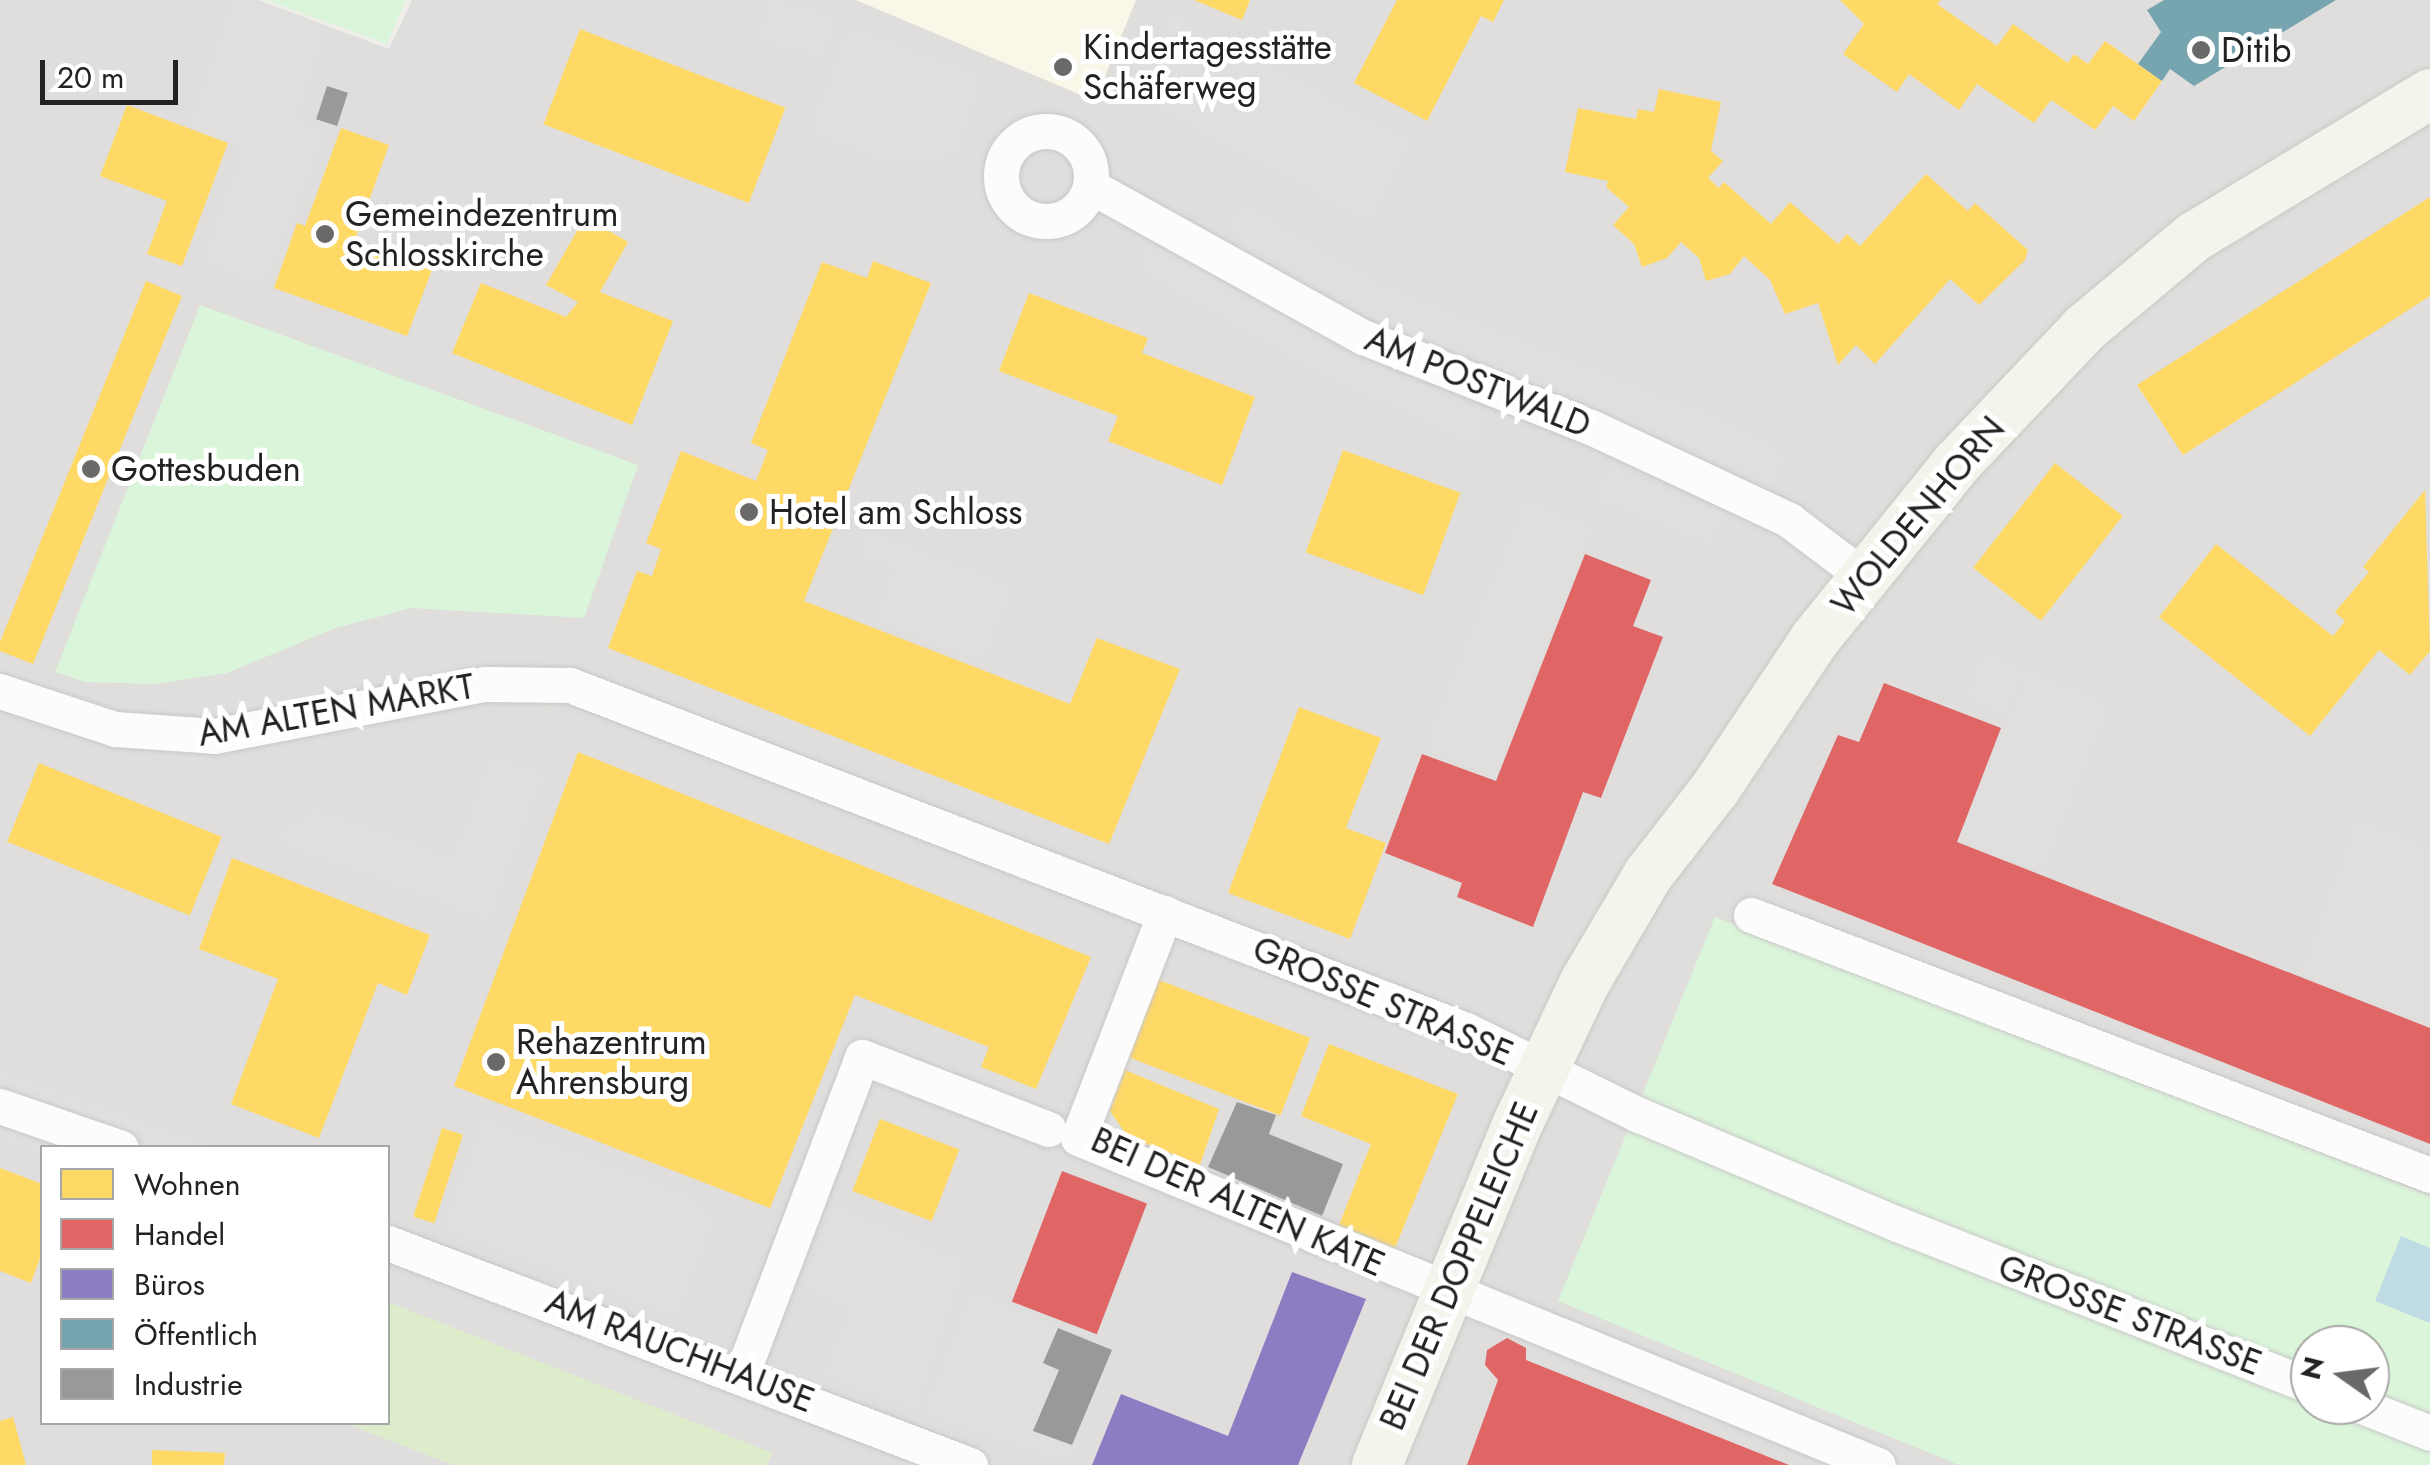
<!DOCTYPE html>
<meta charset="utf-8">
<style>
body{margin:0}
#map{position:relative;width:2430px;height:1465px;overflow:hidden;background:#f0eeeb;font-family:Jost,sans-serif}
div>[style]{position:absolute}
.residential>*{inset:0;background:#dfdedc}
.education>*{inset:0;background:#f8f7e8}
.grass>*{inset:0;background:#ddeccb}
.park>*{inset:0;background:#daf5da}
.parking>*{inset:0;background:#e0dfde;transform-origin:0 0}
.water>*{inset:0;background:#bfdbe3}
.homes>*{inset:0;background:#ffd966;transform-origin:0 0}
.shops>*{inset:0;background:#e06666;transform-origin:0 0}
.offices>*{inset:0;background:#8e7cc3}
.public>*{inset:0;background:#76a5af}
.industry>*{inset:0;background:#999;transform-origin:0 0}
.roads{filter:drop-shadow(0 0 2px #c9c8c7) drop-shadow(0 0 2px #c9c8c7)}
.street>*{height:35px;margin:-17.5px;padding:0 17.5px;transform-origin:17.5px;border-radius:17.5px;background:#fdfcfc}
.street>.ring{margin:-17.5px;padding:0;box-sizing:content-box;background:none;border:35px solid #fdfcfc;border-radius:50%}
.secondary>*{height:50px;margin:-25px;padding:0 25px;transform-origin:25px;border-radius:25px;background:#f4f4ed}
.dots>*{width:28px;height:28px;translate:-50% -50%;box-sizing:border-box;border:5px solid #fff;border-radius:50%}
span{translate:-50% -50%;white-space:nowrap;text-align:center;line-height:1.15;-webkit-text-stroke:10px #fff;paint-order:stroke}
.poi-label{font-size:35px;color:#222}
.left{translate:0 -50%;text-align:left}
.street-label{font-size:35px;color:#222}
.legend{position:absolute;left:40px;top:1145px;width:350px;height:280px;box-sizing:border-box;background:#fff;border:2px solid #a7a7a7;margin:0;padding:12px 18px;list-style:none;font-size:30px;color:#222}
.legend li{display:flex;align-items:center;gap:20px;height:50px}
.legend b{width:50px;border:2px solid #a7a7a7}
.north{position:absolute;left:2290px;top:1325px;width:100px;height:100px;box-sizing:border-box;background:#fff;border:2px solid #a7a7a7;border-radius:50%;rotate:284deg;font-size:28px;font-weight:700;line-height:40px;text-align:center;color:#222}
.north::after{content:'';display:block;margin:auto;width:35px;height:45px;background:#6a6968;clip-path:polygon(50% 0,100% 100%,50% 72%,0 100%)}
.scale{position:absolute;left:40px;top:60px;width:138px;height:45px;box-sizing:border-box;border:5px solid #222;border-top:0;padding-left:12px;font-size:30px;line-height:35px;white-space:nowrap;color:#222;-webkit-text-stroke:8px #fff;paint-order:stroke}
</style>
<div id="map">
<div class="residential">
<i style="clip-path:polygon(evenodd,0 0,258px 0,389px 49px,412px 0,2430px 0,2430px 1465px,0 1465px,0 0,42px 1148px,388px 1148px,388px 1422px,42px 1422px,42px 1148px,0 0,2310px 1345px,2370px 1345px,2370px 1405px,2310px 1405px,2310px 1345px)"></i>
</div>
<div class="education">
<i style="clip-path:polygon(856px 0,1136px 0,1095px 101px)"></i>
</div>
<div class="grass">
<i style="clip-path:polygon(388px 1302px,772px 1453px,767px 1465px,453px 1465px,345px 1423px,388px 1422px)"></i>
</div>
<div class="park">
<i style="clip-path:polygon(266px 0,406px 0,387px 44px)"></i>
<i style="clip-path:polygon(200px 305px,638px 465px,584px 618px,411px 608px,336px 628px,227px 673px,156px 684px,85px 682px,55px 672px)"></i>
<i style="clip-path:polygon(evenodd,1715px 917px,2430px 1196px,2430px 1465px,1959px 1465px,1558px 1301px,1715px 917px,2310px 1345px,2370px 1345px,2370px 1405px,2310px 1405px,2310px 1345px)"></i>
</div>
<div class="parking">
<i style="clip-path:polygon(234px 0,253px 0,328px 26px,294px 120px,326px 132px,265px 284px,203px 262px,245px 149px,189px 129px)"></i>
<i style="left:769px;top:0;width:67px;height:40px;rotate:15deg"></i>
<i style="left:1172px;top:15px;width:270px;height:89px;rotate:28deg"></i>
<i style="clip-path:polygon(849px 28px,982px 76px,955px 155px,895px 164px,810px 133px)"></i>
<i style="clip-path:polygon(1243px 205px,1386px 287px,1724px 421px,1786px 455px,1770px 487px,1711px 455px,1372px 318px,1228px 233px)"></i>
<i style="clip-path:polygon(1155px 238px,1345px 349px,1486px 415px,1474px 443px,1326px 376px,1138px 269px)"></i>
<i style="left:1609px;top:468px;width:123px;height:32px;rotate:22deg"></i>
<i style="left:1525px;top:501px;width:73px;height:266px;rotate:22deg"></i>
<i style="clip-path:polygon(869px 531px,1012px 587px,983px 662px,875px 620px,896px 569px,860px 554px)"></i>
<i style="left:1985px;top:654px;width:43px;height:48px;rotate:23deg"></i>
<i style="left:2028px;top:672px;width:87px;height:180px;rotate:22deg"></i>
<i style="clip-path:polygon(493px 755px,543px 774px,489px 919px,273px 840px,316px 810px,453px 858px)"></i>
<i style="clip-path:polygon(2358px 820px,2430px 849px,2430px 1024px,2302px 973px)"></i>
<i style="clip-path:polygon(0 1072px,214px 1147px,42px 1152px,0 1137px)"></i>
<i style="clip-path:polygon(484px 1120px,691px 1197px,711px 1223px,677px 1317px,444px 1229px)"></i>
<i style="clip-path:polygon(834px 1205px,964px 1263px,916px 1410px,825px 1375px,851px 1307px,802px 1287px)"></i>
<i style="clip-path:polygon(972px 1292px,1058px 1328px,1043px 1363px,1059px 1370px,1033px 1430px,1072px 1445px,1066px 1462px,923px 1414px)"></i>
</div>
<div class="water">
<i style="clip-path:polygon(2401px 1236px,2430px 1248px,2430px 1323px,2375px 1301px)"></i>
</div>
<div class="homes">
<i style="clip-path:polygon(1194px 0,1250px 0,1242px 20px)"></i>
<i style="clip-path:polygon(1397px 0,1504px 0,1493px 22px,1481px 16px,1427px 121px,1354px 83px)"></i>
<i style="clip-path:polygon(1840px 0,1941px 0,1937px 4px,1997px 46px,2013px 24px,2068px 63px,2074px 54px,2088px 64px,2105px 41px,2162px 81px,2134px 121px,2113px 106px,2095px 130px,2051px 100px,2034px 123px,1977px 84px,1959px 110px,1909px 74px,1897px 92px,1843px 54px,1864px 24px)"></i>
<i style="left:580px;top:29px;width:220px;height:102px;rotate:21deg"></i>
<i style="clip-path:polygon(1659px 89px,1721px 102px,1711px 151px,1723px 161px,1708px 178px,1719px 188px,1724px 182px,1771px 224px,1790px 202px,1838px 244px,1847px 234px,1860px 246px,1926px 174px,1968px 211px,1975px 203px,2028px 250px,2025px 260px,1979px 305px,1950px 279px,1875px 364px,1856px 345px,1838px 365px,1818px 303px,1785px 314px,1770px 280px,1744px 256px,1730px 274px,1706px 281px,1699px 258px,1681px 242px,1667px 258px,1642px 267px,1634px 244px,1613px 225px,1629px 207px,1606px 187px,1608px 181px,1565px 172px,1578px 108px,1636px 119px,1638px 109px,1654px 112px)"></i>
<i style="clip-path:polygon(127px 105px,228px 143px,182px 266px,147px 254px,167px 201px,100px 176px)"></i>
<i style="clip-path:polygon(341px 128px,389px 145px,354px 242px,432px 270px,407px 336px,274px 288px,297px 223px,305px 226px)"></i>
<i style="clip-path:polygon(2430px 197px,2430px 296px,2183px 455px,2137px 385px)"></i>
<i style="clip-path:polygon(585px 217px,628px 242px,600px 292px,673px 321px,632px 425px,452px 353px,481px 283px,566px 317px,578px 302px,546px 285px)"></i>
<i style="clip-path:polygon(873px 261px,931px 283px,804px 601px,1070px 704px,1097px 638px,1180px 669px,1109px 844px,608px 648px,637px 571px,652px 576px,661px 549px,646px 543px,681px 451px,756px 481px,768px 450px,751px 443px,822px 262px,867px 278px)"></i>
<i style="clip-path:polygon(146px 281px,182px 296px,33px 664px,0 651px,0 642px)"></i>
<i style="clip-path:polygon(1029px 293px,1148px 338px,1142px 353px,1255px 397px,1222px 485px,1108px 441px,1118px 416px,999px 371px)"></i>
<i style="left:1343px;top:450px;width:125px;height:109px;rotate:20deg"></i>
<i style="left:2055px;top:463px;width:86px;height:133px;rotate:38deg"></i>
<i style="clip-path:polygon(2425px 490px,2430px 651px,2410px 675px,2379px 650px,2310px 736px,2159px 617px,2216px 544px,2333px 636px,2345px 621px,2335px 612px,2369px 572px,2363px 567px)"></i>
<i style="clip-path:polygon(1299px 707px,1381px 738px,1346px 828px,1386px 843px,1350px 939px,1228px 893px)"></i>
<i style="clip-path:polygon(578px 752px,1091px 957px,1036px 1089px,981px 1067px,989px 1047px,855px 995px,770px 1208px,454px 1086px)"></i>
<i style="left:39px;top:763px;width:197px;height:85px;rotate:22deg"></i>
<i style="clip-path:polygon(232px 858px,430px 935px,407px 995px,378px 983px,319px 1138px,231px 1104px,278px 979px,199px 949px)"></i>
<i style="left:1159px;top:980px;width:162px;height:83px;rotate:21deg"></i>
<i style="clip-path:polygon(1329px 1044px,1458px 1094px,1395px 1248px,1339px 1225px,1371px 1144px,1301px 1116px)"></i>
<i style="clip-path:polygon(1125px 1070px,1219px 1109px,1200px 1165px,1128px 1137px,1110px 1111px)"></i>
<i style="left:880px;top:1119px;width:85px;height:77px;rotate:21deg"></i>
<i style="left:442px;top:1128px;width:22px;height:93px;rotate:18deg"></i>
<i style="clip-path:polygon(0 1168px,42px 1184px,42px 1253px,31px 1283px,0 1271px)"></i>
<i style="clip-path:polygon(13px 1417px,26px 1465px,0 1465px,0 1421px)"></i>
<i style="clip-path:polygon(152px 1450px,225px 1453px,224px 1465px,152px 1465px)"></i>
</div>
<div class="shops">
<i style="clip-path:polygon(1585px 554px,1651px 580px,1633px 626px,1663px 637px,1601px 798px,1583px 792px,1533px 927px,1457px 897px,1462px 883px,1385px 853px,1422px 754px,1496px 781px)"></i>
<i style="clip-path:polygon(1884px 683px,2001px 728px,1957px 842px,2430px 1028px,2430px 1144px,1772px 884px,1838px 735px,1859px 742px)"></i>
<i style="left:1062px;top:1171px;width:91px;height:140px;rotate:21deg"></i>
<i style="clip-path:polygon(1507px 1338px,1526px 1348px,1526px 1360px,1789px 1465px,1467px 1465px,1498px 1380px,1485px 1365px,1487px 1350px)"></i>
</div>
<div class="offices">
<i style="clip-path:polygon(1292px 1272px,1366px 1299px,1298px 1465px,1092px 1465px,1121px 1394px,1228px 1436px)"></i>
</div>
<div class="public">
<i style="clip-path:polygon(2164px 0,2336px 0,2194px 86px,2170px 69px,2162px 81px,2138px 64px,2161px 32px,2147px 10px)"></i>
</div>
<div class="industry">
<i style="left:327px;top:86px;width:22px;height:35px;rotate:18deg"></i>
<i style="clip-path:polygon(1237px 1102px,1276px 1115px,1269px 1134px,1343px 1164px,1322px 1216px,1208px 1167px)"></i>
<i style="clip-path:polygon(1058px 1328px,1112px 1350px,1072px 1445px,1033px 1431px,1059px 1370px,1043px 1363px)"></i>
</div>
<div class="roads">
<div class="street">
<i class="ring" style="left:1001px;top:131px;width:55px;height:55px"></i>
<i style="left:1092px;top:187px;width:310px;rotate:29deg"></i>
<i style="left:1363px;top:337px;width:247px;rotate:21.6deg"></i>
<i style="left:1593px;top:428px;width:217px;rotate:25.1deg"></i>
<i style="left:1789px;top:520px;width:93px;rotate:37.1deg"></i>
<i style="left:0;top:691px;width:121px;rotate:18.3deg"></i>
<i style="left:115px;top:729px;width:99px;rotate:4deg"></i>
<i style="left:214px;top:736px;width:276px;rotate:-10.9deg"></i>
<i style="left:485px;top:684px;width:85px;rotate:0.7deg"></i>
<i style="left:570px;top:685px;width:960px;rotate:21.06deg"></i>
<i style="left:1466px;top:1030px;width:193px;rotate:26.2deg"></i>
<i style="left:1639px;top:1115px;width:283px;rotate:22.9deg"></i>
<i style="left:1900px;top:1225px;width:440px;rotate:21.4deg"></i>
<i style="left:1165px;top:913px;width:241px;rotate:111.1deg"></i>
<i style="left:1078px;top:1138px;width:864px;rotate:22.23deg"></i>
<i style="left:1751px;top:915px;width:727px;rotate:20.95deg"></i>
<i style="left:0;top:1106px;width:128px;rotate:19.1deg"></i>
<i style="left:388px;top:1243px;width:623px;rotate:20.88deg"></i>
<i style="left:742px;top:1373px;width:338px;rotate:-69.2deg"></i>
<i style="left:862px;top:1057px;width:200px;rotate:21.1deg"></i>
<i style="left:2359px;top:1405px;width:76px;rotate:21.5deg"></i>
</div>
<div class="secondary">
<i style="left:1377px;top:1465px;width:372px;rotate:-67.6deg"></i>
<i style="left:1519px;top:1121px;width:154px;rotate:-64.6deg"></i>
<i style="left:1585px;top:982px;width:124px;rotate:-59.5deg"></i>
<i style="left:1648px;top:875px;width:109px;rotate:-52.1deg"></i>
<i style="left:1715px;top:789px;width:180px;rotate:-56.3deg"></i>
<i style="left:1815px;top:639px;width:225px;rotate:-51.1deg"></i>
<i style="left:1956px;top:464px;width:187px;rotate:-46.5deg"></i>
<i style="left:2085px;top:328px;width:142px;rotate:-39.9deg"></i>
<i style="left:2194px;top:237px;width:276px;rotate:-31.2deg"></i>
</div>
</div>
<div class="dots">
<i style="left:2201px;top:50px;background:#6a6968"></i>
<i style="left:1063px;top:67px;background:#6a6968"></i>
<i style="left:325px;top:234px;background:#6a6968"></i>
<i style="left:91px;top:469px;background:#6a6968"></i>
<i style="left:749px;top:512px;background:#6a6968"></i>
<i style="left:496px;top:1062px;background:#6a6968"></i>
</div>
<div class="poi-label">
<span class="left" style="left:1083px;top:67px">Kindertagesstätte<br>Schäferweg</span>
<span class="left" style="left:2221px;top:50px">Ditib</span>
<span class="left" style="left:345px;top:234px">Gemeindezentrum<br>Schlosskirche</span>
<span class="left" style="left:111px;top:469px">Gottesbuden</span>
<span class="left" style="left:769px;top:512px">Hotel am Schloss</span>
<span class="left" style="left:516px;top:1062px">Rehazentrum<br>Ahrensburg</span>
</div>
<div class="street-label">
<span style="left:1478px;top:382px;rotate:22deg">AM POSTWALD</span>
<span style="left:1918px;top:516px;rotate:-50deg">WOLDENHORN</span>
<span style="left:336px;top:710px;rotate:-10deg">AM ALTEN MARKT</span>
<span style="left:1383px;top:1001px;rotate:23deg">GROSSE STRASSE</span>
<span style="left:1238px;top:1202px;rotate:24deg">BEI DER ALTEN KATE</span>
<span style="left:1459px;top:1266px;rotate:-67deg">BEI DER DOPPELEICHE</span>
<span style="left:2130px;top:1315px;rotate:21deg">GROSSE STRASSE</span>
<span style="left:680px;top:1351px;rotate:21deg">AM RAUCHHAUSE</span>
</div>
<ul class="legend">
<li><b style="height:28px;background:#ffd966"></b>Wohnen</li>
<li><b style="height:28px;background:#e06666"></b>Handel</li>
<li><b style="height:28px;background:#8e7cc3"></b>Büros</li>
<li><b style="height:28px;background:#76a5af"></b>Öffentlich</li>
<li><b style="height:28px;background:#999"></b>Industrie</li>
</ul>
<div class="north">N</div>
<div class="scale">20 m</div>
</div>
